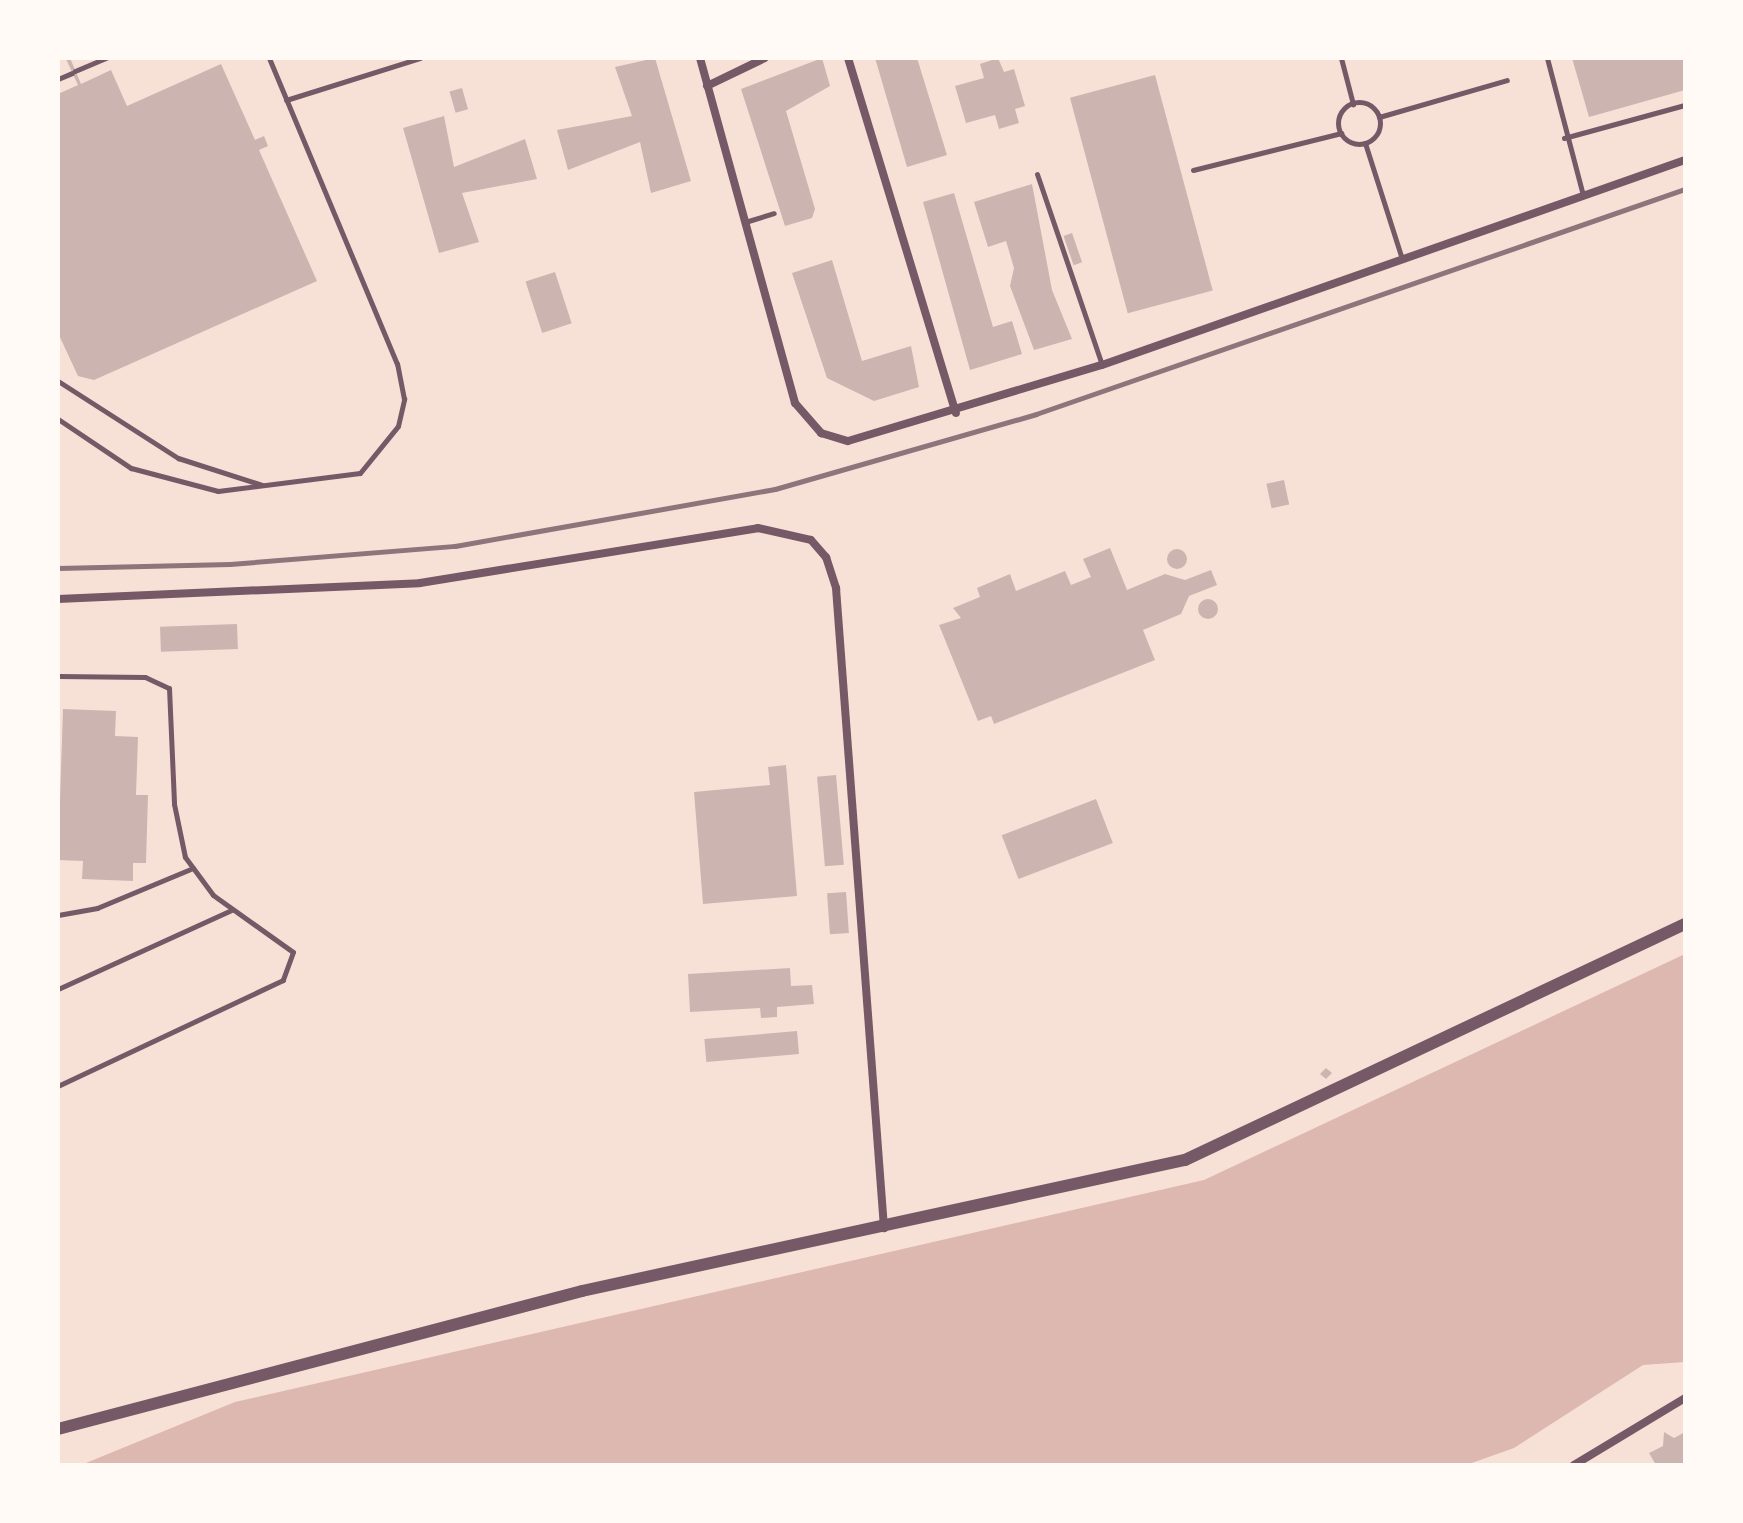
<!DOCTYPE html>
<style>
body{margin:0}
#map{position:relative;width:1743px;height:1523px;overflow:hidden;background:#f7e1d7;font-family:"Sofia Sans Condensed",sans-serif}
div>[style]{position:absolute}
.water>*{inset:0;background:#dcb8b0}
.building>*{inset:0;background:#ccb4b1;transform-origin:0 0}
.round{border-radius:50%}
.service>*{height:5px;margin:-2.5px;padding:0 2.5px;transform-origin:2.5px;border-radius:2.5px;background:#755966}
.service>.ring{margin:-2.5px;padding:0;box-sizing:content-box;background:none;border:5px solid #755966;border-radius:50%}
.minor>*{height:8px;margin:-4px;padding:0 4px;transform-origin:4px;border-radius:4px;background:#755966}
.tertiary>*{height:12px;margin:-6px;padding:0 6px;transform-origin:6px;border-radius:6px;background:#755966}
.rail>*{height:5px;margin:-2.5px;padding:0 2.5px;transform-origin:2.5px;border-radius:2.5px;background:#8f747c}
span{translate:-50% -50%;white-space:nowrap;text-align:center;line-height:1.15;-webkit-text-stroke:8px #fffaf5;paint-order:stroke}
.frame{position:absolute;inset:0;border:60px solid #fffaf5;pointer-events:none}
</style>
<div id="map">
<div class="water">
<i style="clip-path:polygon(1685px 954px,1685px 1362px,1643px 1365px,1514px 1448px,1466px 1465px,81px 1465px,235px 1402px,1204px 1180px)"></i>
</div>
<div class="building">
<i style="clip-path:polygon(58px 58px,70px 58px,81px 84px,111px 70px,127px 106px,221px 64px,255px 140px,264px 136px,268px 146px,259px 150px,317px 281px,94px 380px,78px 376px,58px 333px,58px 94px,78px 85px,66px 59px)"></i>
<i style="clip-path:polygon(655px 58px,691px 181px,651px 193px,640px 142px,568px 170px,557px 130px,632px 116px,615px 67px)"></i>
<i style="clip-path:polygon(822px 58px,830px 86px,786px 111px,815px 209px,812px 218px,785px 226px,741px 89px)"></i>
<i style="clip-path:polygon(875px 58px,917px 58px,947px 155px,907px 167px)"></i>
<i style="clip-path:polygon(998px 58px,1004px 72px,1014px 69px,1025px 106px,1015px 109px,1019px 123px,999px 129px,995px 115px,966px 123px,955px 86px,984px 78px,980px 64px)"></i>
<i style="clip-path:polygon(1572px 58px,1685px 58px,1685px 90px,1589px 117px)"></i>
<i style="left:1155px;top:75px;width:223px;height:88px;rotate:75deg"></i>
<i style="left:462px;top:88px;width:22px;height:13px;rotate:74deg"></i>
<i style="clip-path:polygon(444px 116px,454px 167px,525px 139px,537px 179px,462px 193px,479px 242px,439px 253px,403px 128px)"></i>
<i style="clip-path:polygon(1032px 184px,1052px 290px,1072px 339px,1034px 350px,1010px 286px,1014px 268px,1006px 241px,988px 247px,974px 202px)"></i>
<i style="clip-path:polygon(954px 193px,993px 327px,1012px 321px,1022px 354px,970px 370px,923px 202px)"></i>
<i style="left:1072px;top:233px;width:31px;height:9px;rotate:71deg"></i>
<i style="clip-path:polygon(832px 260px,862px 361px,911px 346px,919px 387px,874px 401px,827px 378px,792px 273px)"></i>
<i style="left:555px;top:272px;width:54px;height:31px;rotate:72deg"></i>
<i style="left:1284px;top:480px;width:25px;height:18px;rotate:78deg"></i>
<i style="clip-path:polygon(1110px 548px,1127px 590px,1165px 574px,1185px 580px,1211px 570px,1217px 585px,1189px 596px,1181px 614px,1143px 630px,1155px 660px,994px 724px,991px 716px,978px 721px,939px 625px,961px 618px,953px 608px,980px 597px,977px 588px,1010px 574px,1016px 591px,1065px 571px,1071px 585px,1091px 577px,1083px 559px)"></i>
<i class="round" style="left:1167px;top:549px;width:20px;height:20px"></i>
<i class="round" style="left:1198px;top:599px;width:20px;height:20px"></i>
<i style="left:237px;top:624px;width:25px;height:77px;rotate:88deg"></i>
<i style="clip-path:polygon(63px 709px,116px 711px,115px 736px,138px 737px,136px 795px,148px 795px,146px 863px,133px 863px,133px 881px,82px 879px,83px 861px,58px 860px)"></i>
<i style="clip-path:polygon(786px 765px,797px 896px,703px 904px,694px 792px,770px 785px,768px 767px)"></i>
<i style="left:836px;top:775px;width:90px;height:19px;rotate:85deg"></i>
<i style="left:1096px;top:799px;width:47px;height:101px;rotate:69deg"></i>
<i style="left:846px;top:892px;width:41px;height:19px;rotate:86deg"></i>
<i style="clip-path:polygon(790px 968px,791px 986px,812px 985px,814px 1004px,777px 1007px,777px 1017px,761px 1018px,760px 1008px,690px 1012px,688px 974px)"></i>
<i style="left:797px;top:1031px;width:23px;height:93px;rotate:85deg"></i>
<i style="clip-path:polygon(1326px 1068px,1332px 1073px,1326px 1079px,1320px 1074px)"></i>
<i style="clip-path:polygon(1664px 1432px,1674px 1438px,1685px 1432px,1685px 1463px,1656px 1465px,1649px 1453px,1663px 1446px)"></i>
</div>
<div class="service">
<i style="left:1341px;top:58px;width:48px;rotate:75.4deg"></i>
<i style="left:1547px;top:58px;width:142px;rotate:75.3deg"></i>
<i style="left:75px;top:71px;width:34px;rotate:-23deg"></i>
<i style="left:58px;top:79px;width:15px;rotate:-23deg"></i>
<i style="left:286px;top:100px;width:140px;rotate:-17.4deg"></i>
<i class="ring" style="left:1338px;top:102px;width:37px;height:37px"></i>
<i style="left:1379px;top:117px;width:133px;rotate:-16.1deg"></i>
<i style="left:1564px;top:138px;width:125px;rotate:-15.3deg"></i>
<i style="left:1365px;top:143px;width:122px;rotate:72.3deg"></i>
<i style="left:1193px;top:170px;width:153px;rotate:-14deg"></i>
<i style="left:1037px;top:174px;width:202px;rotate:71.2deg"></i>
<i style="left:745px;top:222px;width:30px;rotate:-17deg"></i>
<i style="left:58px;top:381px;width:143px;rotate:32.7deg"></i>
<i style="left:178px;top:458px;width:88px;rotate:17.8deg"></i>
<i style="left:58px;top:419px;width:88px;rotate:33.9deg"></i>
<i style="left:131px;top:468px;width:90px;rotate:14.8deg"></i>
<i style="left:218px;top:491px;width:143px;rotate:-7.2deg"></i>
<i style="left:360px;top:473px;width:60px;rotate:-51deg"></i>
<i style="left:398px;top:426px;width:28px;rotate:-77deg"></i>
<i style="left:404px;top:399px;width:36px;rotate:-101deg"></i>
<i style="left:397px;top:364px;width:332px;rotate:-112.7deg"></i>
<i style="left:58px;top:676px;width:87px;rotate:0.7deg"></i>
<i style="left:145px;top:677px;width:26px;rotate:25deg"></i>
<i style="left:169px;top:688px;width:116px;rotate:87.5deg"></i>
<i style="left:174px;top:804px;width:54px;rotate:78.3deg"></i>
<i style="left:185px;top:857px;width:47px;rotate:53.6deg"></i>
<i style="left:213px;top:895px;width:98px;rotate:35.5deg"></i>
<i style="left:293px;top:952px;width:30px;rotate:110deg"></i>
<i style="left:283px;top:980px;width:249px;rotate:154.8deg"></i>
<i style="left:58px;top:915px;width:40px;rotate:-10deg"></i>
<i style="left:97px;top:908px;width:104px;rotate:-22.6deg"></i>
<i style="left:58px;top:989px;width:190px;rotate:-24.5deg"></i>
</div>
<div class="minor">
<i style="left:700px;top:58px;width:358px;rotate:74.6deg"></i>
<i style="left:795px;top:403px;width:40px;rotate:49deg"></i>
<i style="left:821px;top:433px;width:28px;rotate:17deg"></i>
<i style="left:848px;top:441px;width:265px;rotate:-16.7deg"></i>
<i style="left:1102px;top:365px;width:618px;rotate:-19.37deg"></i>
<i style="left:848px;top:58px;width:371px;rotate:73.1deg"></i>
<i style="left:707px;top:86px;width:64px;rotate:-25.8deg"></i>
<i style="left:58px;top:599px;width:362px;rotate:-2.5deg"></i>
<i style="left:420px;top:583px;width:342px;rotate:-9.2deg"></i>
<i style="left:758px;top:528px;width:54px;rotate:12.8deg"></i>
<i style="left:811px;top:540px;width:23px;rotate:49deg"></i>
<i style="left:826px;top:557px;width:33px;rotate:72deg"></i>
<i style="left:836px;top:588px;width:642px;rotate:85.71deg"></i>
<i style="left:1574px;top:1465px;width:130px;rotate:-31.1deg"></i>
</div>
<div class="tertiary">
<i style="left:58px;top:1429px;width:542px;rotate:-14.75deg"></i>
<i style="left:582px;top:1291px;width:617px;rotate:-12.26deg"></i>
<i style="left:1185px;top:1160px;width:553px;rotate:-25.27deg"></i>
</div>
<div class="rail">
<i style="left:58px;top:568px;width:172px;rotate:-1.3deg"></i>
<i style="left:230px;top:564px;width:226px;rotate:-4.6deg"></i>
<i style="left:455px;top:546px;width:325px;rotate:-10.1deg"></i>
<i style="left:775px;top:489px;width:272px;rotate:-16deg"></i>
<i style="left:1036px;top:414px;width:687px;rotate:-19.12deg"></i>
</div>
<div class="frame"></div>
</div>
